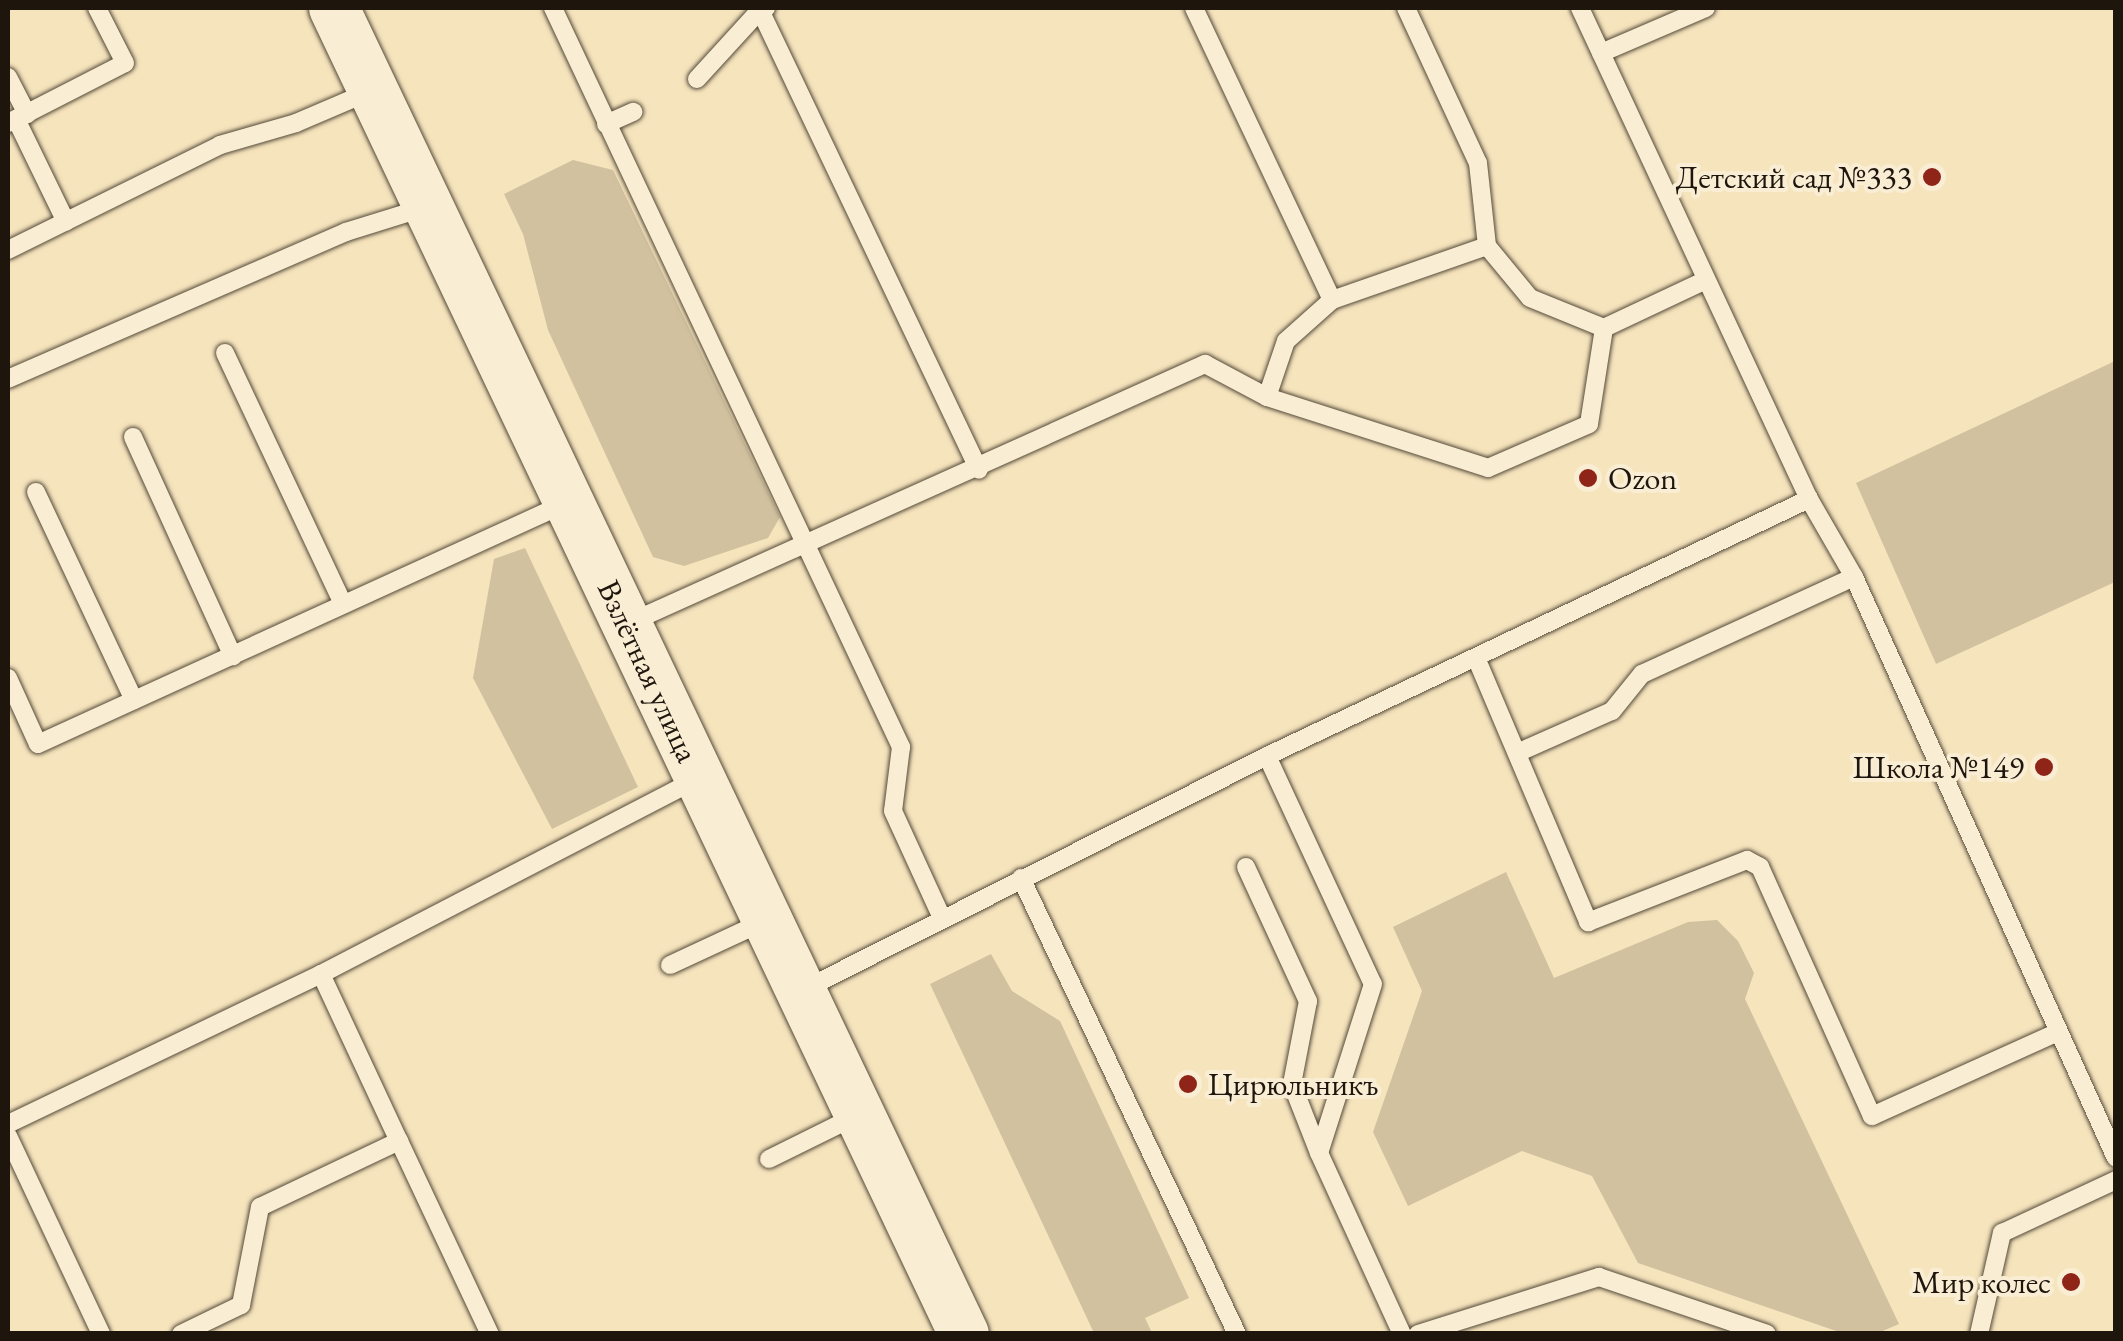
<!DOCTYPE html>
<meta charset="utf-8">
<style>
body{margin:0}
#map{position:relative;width:2123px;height:1341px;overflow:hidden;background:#f6e4bd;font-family:"EB Garamond",serif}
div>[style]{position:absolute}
.green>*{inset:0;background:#d1c19f}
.roads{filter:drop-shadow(0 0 2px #544a39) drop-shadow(0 0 2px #544a39)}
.service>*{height:18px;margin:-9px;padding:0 9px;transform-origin:9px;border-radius:9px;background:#f9edd4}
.secondary>*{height:50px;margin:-25px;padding:0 25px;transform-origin:25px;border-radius:25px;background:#f9edd4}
.dots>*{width:28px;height:28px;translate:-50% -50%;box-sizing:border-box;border:5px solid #f9edd4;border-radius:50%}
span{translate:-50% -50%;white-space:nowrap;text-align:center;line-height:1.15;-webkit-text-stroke:8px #f9edd4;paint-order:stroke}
.poi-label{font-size:32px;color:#1e160d}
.right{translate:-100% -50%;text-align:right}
.left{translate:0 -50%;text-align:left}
.street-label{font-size:32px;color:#1e160d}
.frame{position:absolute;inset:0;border:10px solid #1e160d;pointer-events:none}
</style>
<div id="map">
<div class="green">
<i style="clip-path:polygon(573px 160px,613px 170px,780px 517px,768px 538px,684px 566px,653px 557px,548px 330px,523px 234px,504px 194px)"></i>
<i style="clip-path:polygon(2115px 361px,2115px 582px,1936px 664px,1856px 483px)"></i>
<i style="clip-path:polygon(525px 548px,638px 787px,552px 829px,473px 678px,494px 559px)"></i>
<i style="clip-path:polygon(1506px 872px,1554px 978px,1688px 922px,1717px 920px,1738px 941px,1754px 973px,1745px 999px,1899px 1324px,1878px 1333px,1842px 1333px,1638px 1263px,1592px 1176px,1522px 1151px,1408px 1206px,1373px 1132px,1422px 991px,1393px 927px)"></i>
<i style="clip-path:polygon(991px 954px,1012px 991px,1060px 1021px,1189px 1298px,1145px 1318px,1152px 1333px,1094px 1333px,930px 984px)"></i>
</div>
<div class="roads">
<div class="service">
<i style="left:553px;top:8px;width:817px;rotate:64.78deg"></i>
<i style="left:901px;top:747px;width:64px;rotate:97.1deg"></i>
<i style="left:893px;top:811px;width:118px;rotate:65.4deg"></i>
<i style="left:766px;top:8px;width:6px;rotate:162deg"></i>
<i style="left:760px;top:10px;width:509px;rotate:64.54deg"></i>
<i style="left:1194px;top:8px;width:323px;rotate:64.7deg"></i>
<i style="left:1406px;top:8px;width:171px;rotate:65.1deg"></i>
<i style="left:1478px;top:163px;width:83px;rotate:83.8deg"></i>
<i style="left:1580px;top:8px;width:542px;rotate:65deg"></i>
<i style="left:1809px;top:499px;width:90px;rotate:60deg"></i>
<i style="left:1854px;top:577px;width:637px;rotate:65.73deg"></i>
<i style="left:1601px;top:53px;width:114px;rotate:-23.2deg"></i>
<i style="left:8px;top:77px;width:42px;rotate:62.8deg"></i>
<i style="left:697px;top:79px;width:93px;rotate:-47.6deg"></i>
<i style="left:16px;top:119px;width:114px;rotate:64.1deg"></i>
<i style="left:8px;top:123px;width:131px;rotate:-27.1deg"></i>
<i style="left:125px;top:63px;width:62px;rotate:-117deg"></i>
<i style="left:606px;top:124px;width:30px;rotate:-24deg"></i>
<i style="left:8px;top:250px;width:237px;rotate:-26.3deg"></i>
<i style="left:220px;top:145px;width:79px;rotate:-16.1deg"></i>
<i style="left:296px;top:123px;width:84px;rotate:-23.2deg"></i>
<i style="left:225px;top:353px;width:277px;rotate:64.8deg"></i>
<i style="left:8px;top:379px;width:369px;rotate:-23.5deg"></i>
<i style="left:346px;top:232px;width:81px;rotate:-17.3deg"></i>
<i style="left:1267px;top:397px;width:59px;rotate:-71.3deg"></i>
<i style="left:1286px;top:341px;width:62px;rotate:-41.7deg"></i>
<i style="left:1332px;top:300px;width:164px;rotate:-19.2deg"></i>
<i style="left:1487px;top:246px;width:67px;rotate:50.4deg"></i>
<i style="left:1530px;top:298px;width:80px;rotate:22.1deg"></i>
<i style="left:133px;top:437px;width:241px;rotate:65.5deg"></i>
<i style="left:36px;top:492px;width:230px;rotate:64.8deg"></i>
<i style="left:629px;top:623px;width:632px;rotate:-24.21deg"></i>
<i style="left:1205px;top:364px;width:70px;rotate:28deg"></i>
<i style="left:1267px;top:397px;width:232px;rotate:17.8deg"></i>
<i style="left:1488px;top:468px;width:110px;rotate:-23.5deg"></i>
<i style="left:1589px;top:424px;width:97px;rotate:-81.1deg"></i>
<i style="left:1604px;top:328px;width:113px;rotate:-25.2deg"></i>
<i style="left:1477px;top:660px;width:285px;rotate:67deg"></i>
<i style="left:1588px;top:922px;width:171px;rotate:-21.3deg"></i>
<i style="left:1747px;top:860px;width:15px;rotate:28deg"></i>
<i style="left:1760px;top:867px;width:273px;rotate:65.8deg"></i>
<i style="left:1872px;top:1116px;width:204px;rotate:-24.3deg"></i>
<i style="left:8px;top:678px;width:72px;rotate:65.6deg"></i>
<i style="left:38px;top:744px;width:578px;rotate:-24.53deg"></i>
<i style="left:1517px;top:753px;width:104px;rotate:-23.9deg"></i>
<i style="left:1612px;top:711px;width:48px;rotate:-51deg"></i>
<i style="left:1642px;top:674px;width:233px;rotate:-24.6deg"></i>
<i style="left:1267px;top:756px;width:251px;rotate:65.1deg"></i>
<i style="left:1373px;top:984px;width:177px;rotate:107.7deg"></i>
<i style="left:1319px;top:1153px;width:199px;rotate:65.4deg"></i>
<i style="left:1246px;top:867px;width:148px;rotate:65.2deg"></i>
<i style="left:1308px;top:1001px;width:85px;rotate:100.9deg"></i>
<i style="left:1292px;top:1084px;width:74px;rotate:68.6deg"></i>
<i style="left:1021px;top:878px;width:505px;rotate:64.65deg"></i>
<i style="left:670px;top:965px;width:105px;rotate:-24.9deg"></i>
<i style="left:321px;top:974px;width:184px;rotate:65deg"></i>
<i style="left:803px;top:990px;width:520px;rotate:-26.76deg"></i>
<i style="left:1267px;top:756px;width:600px;rotate:-25.37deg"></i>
<i style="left:8px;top:1124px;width:347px;rotate:-25.6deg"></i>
<i style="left:321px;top:974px;width:424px;rotate:-27.4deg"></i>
<i style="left:8px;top:1136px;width:219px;rotate:64.8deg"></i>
<i style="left:769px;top:1159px;width:99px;rotate:-26.3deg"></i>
<i style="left:181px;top:1334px;width:67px;rotate:-25.8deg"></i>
<i style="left:241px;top:1305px;width:100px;rotate:-79deg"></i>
<i style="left:260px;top:1207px;width:154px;rotate:-25.4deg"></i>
<i style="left:399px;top:1141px;width:213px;rotate:64.8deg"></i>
<i style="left:1418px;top:1334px;width:190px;rotate:-17.5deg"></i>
<i style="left:1599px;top:1277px;width:177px;rotate:18.7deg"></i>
<i style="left:1979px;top:1334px;width:104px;rotate:-77.2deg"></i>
<i style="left:2002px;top:1233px;width:126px;rotate:-24.9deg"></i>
</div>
<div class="secondary">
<i style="left:334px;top:8px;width:1468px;rotate:64.59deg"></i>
</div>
</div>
<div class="dots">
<i style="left:1932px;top:177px;background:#8f2418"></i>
<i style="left:1588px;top:478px;background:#8f2418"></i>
<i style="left:2044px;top:767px;background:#8f2418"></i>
<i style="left:1188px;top:1084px;background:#8f2418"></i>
<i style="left:2071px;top:1282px;background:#8f2418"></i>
</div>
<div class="poi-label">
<span class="right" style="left:1912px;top:177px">Детский сад №333</span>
<span class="left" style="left:1608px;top:478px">Ozon</span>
<span class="right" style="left:2024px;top:767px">Школа №149</span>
<span class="left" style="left:1208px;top:1084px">Цирюльникъ</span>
<span class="right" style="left:2051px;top:1282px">Мир колес</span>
</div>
<div class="street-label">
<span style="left:648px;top:671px;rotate:65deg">Взлётная улица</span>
</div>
<div class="frame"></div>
</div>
